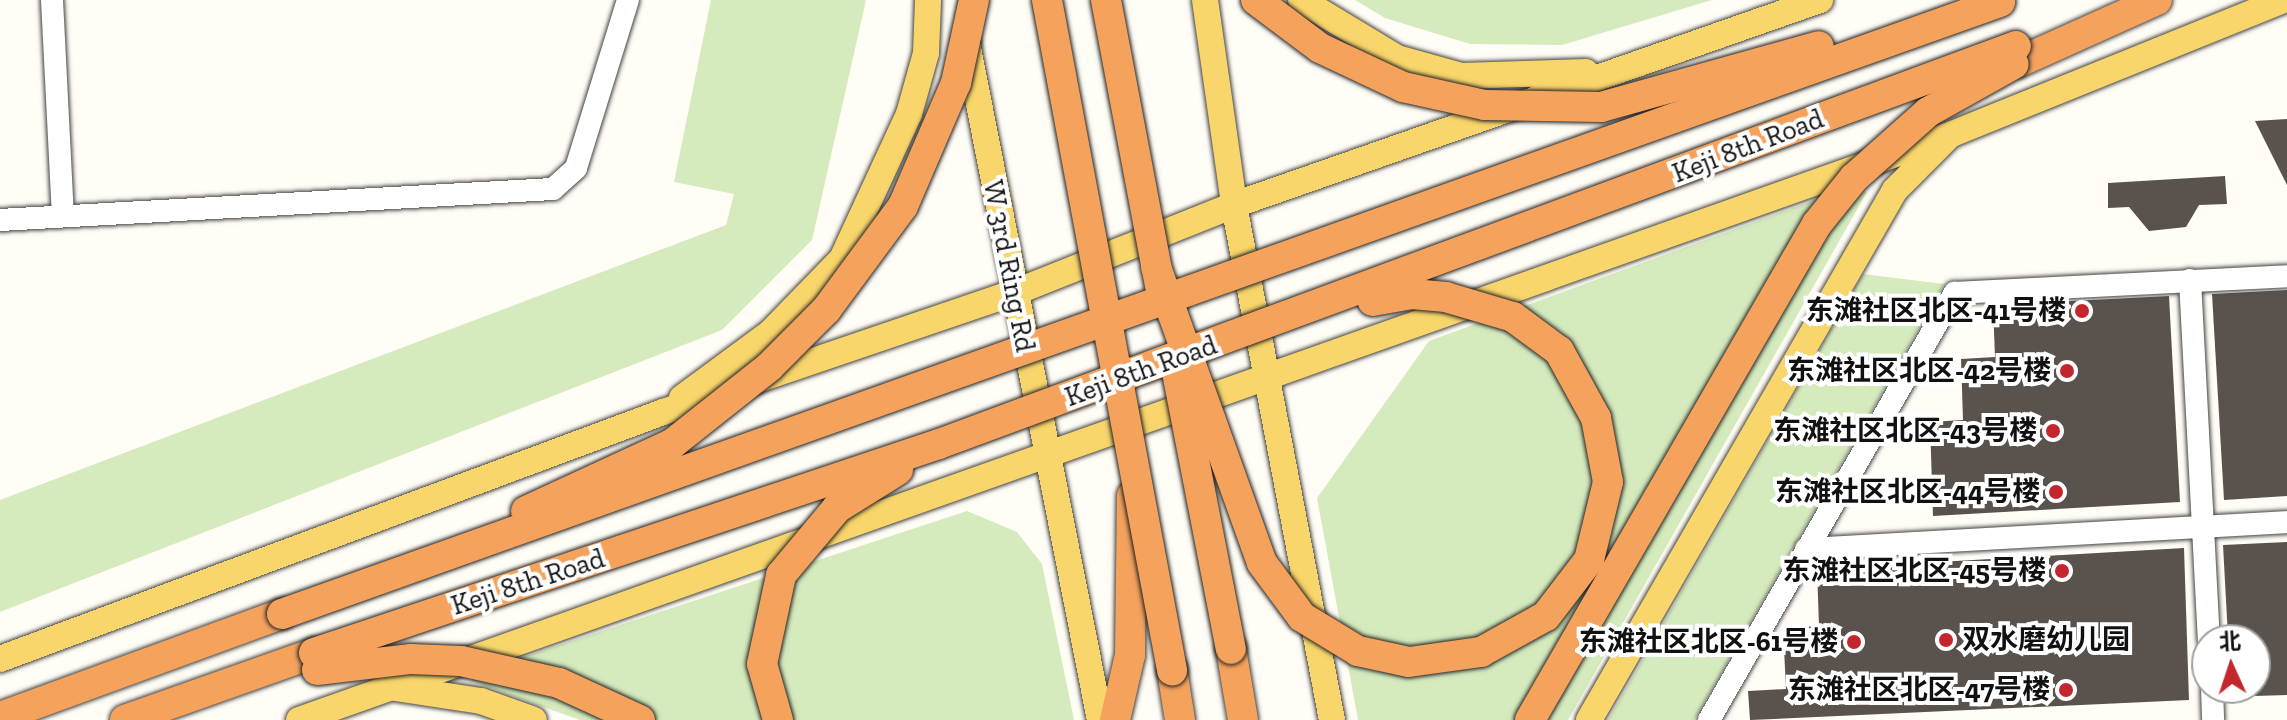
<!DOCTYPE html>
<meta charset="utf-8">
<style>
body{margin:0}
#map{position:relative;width:2287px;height:720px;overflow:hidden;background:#fffdf5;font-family:"Zilla Slab","Noto Sans SC",serif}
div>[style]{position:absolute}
.green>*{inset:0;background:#d5ebbd}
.building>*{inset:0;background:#5a524d}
.roads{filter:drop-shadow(0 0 2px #444) drop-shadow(0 0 2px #444)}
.minor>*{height:22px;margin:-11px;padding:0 11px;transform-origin:11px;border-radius:11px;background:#fff}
.major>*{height:26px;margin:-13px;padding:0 13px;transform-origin:13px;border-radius:13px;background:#f9d66b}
.highway>*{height:30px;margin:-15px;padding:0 15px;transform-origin:15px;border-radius:15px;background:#f5a25d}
.bridges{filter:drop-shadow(0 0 2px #222) drop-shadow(0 0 2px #222)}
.highway-bridge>*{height:30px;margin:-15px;padding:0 15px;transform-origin:15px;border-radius:15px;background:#f5a25d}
.dots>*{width:22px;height:22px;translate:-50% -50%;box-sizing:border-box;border:4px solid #fff;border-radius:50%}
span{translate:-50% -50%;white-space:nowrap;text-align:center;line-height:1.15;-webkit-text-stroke:8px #fff;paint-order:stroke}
.street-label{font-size:28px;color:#111}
.poi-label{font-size:28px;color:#111;font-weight:700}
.right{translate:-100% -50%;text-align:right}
.left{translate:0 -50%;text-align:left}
.north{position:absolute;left:2191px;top:624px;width:80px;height:80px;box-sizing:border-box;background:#fff;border:2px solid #a0a0a0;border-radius:50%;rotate:357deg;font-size:22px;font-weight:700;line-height:32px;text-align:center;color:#111}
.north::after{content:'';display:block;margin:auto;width:28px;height:36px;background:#c4262e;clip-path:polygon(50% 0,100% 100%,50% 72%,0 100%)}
</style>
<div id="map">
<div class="green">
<i style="clip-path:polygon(711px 0,866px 0,812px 240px,722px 330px,0 612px,0 500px,726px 225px,734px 194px,674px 182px)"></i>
<i style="clip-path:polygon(1355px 0,1712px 0,1562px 45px,1470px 44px,1385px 18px)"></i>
<i style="clip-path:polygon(1853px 186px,1867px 192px,1568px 720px,1358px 720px,1317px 498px,1429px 341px)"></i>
<i style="clip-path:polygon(1863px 274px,1944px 284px,1694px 720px,1608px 720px)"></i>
<i style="clip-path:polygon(967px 511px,1017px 532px,1042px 564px,1074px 720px,580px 720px,471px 681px,478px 672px)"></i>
</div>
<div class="building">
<i style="clip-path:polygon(2287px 119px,2287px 185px,2255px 121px)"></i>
<i style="clip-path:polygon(2225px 176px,2227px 204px,2199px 205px,2186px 227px,2149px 231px,2129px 207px,2108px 208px,2108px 183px)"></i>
<i style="clip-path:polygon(2287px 290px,2287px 496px,2224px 500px,2212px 294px)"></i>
<i style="clip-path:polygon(2169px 296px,2180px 502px,1933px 516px,1930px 422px,1963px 420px,1961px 359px,1995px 357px,1993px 305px)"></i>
<i style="clip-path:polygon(2287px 542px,2287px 695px,2255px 696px,2255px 635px,2228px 637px,2223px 545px)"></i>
<i style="clip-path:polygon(2184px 548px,2189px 700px,1750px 720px,1748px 691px,1786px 689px,1783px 628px,1819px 626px,1817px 569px)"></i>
</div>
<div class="roads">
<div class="minor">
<i style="left:52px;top:0;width:216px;rotate:87.1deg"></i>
<i style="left:0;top:220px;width:554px;rotate:-3.21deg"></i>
<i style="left:553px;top:189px;width:31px;rotate:-42deg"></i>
<i style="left:576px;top:168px;width:176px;rotate:-72.8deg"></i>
<i style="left:2190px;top:280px;width:361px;rotate:87deg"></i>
<i style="left:1806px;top:549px;width:482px;rotate:-3.2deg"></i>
<i style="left:2212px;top:688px;width:32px;rotate:88deg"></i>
<i style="left:1709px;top:720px;width:493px;rotate:-60.1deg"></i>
<i style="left:1955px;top:293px;width:332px;rotate:-2.9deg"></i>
</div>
<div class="major">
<i style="left:1205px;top:0;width:207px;rotate:81.9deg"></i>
<i style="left:1234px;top:205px;width:524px;rotate:79.23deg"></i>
<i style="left:1301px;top:0;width:112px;rotate:31.1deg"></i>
<i style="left:1397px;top:58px;width:67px;rotate:15.5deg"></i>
<i style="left:1462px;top:76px;width:124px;rotate:-1.8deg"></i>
<i style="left:967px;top:43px;width:690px;rotate:78.89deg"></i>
<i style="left:682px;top:398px;width:109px;rotate:-36.5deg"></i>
<i style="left:770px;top:333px;width:103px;rotate:-45.8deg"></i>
<i style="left:842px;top:259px;width:160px;rotate:-65.2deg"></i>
<i style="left:909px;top:114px;width:63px;rotate:-74.4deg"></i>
<i style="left:926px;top:53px;width:53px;rotate:-87.8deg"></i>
<i style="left:0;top:659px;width:708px;rotate:-20.43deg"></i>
<i style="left:663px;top:412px;width:370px;rotate:-18.8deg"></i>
<i style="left:1013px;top:293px;width:238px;rotate:-21.7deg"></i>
<i style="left:1234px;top:205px;width:621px;rotate:-19.28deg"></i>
<i style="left:395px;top:688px;width:87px;rotate:8.6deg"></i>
<i style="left:481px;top:701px;width:56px;rotate:19.7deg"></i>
<i style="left:299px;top:720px;width:1754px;rotate:-19.52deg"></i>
<i style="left:1952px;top:134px;width:357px;rotate:-22deg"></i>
<i style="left:1589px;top:720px;width:612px;rotate:-60deg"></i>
<i style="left:1895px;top:190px;width:72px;rotate:-45deg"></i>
</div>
<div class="highway">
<i style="left:2019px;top:62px;width:151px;rotate:-24.2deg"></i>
<i style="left:1231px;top:649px;width:72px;rotate:80.4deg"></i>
<i style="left:1172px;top:670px;width:51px;rotate:80.9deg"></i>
<i style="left:0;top:717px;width:300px;rotate:-20.1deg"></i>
<i style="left:125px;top:720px;width:201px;rotate:-19.5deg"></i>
<i style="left:1115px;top:720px;width:67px;rotate:-77deg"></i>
<i style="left:1130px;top:655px;width:159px;rotate:-89.3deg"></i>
</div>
</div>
<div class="bridges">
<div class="highway-bridge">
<i style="left:1047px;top:0;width:682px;rotate:79.43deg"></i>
<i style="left:1106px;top:0;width:291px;rotate:79.3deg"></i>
<i style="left:1256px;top:0;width:80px;rotate:36.9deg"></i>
<i style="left:1320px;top:48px;width:92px;rotate:25.2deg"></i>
<i style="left:1403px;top:87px;width:84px;rotate:12.4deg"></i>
<i style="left:1485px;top:105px;width:116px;rotate:1deg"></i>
<i style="left:1601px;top:107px;width:226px;rotate:-15.6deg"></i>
<i style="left:1156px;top:267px;width:314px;rotate:70.3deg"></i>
<i style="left:1262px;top:563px;width:67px;rotate:53.5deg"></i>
<i style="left:1302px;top:617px;width:66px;rotate:31.3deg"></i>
<i style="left:1358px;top:651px;width:52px;rotate:12.2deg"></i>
<i style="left:1409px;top:662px;width:73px;rotate:-7.9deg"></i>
<i style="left:1481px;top:652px;width:74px;rotate:-29deg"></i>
<i style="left:1546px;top:616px;width:71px;rotate:-52.5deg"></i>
<i style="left:1589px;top:560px;width:80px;rotate:-76.3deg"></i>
<i style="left:1608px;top:482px;width:65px;rotate:-100.6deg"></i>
<i style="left:1596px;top:418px;width:77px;rotate:-118.9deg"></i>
<i style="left:1559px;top:351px;width:57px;rotate:-143.5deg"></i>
<i style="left:1513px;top:317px;width:70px;rotate:-163.4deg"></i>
<i style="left:1446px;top:297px;width:34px;rotate:-175deg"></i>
<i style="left:1412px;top:294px;width:40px;rotate:170deg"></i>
<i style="left:1177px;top:372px;width:282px;rotate:79deg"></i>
<i style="left:526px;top:511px;width:161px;rotate:-24.7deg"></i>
<i style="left:672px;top:444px;width:124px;rotate:-38.4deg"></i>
<i style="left:769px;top:367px;width:81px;rotate:-45deg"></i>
<i style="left:826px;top:310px;width:129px;rotate:-53.5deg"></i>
<i style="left:903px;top:206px;width:134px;rotate:-66.7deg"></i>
<i style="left:956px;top:83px;width:85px;rotate:-77.8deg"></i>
<i style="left:282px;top:614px;width:1824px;rotate:-19.61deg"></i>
<i style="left:314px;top:653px;width:659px;rotate:-18.49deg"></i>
<i style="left:939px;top:444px;width:1148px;rotate:-20.28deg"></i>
<i style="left:317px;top:670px;width:95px;rotate:-6.7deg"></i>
<i style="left:411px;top:659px;width:50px;rotate:2.3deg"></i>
<i style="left:461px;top:661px;width:100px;rotate:12.7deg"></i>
<i style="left:559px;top:683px;width:89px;rotate:24.6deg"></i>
<i style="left:778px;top:720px;width:58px;rotate:-105.9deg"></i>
<i style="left:762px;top:664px;width:91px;rotate:-77.9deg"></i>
<i style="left:781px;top:575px;width:87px;rotate:-50.1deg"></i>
<i style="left:837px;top:508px;width:72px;rotate:-31.9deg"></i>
<i style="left:1530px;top:720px;width:573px;rotate:-59.95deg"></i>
<i style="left:1817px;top:224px;width:59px;rotate:-51.2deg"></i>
<i style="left:1854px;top:178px;width:99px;rotate:-41.7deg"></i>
<i style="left:1928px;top:112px;width:98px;rotate:-29.2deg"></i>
</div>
</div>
<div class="dots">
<i style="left:2082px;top:311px;background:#c4262e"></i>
<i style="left:2067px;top:371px;background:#c4262e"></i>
<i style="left:2053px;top:431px;background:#c4262e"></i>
<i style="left:2056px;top:492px;background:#c4262e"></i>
<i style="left:2062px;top:571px;background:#c4262e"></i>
<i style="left:1946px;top:640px;background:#c4262e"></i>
<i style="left:1854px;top:642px;background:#c4262e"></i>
<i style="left:2066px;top:690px;background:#c4262e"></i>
</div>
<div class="street-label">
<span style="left:1748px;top:146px;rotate:-21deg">Keji 8th Road</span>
<span style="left:1009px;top:266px;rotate:79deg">W 3rd Ring Rd</span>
<span style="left:1141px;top:371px;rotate:-20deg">Keji 8th Road</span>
<span style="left:528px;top:582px;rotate:-18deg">Keji 8th Road</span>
</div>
<div class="poi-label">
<span class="right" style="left:2066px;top:311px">东滩社区北区-41号楼</span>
<span class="right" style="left:2051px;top:371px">东滩社区北区-42号楼</span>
<span class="right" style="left:2037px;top:431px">东滩社区北区-43号楼</span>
<span class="right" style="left:2040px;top:492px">东滩社区北区-44号楼</span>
<span class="right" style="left:2046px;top:571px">东滩社区北区-45号楼</span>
<span class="left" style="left:1962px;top:640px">双水磨幼儿园</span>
<span class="right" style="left:1838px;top:642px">东滩社区北区-61号楼</span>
<span class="right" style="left:2050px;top:690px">东滩社区北区-47号楼</span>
</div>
<div class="north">北</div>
</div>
